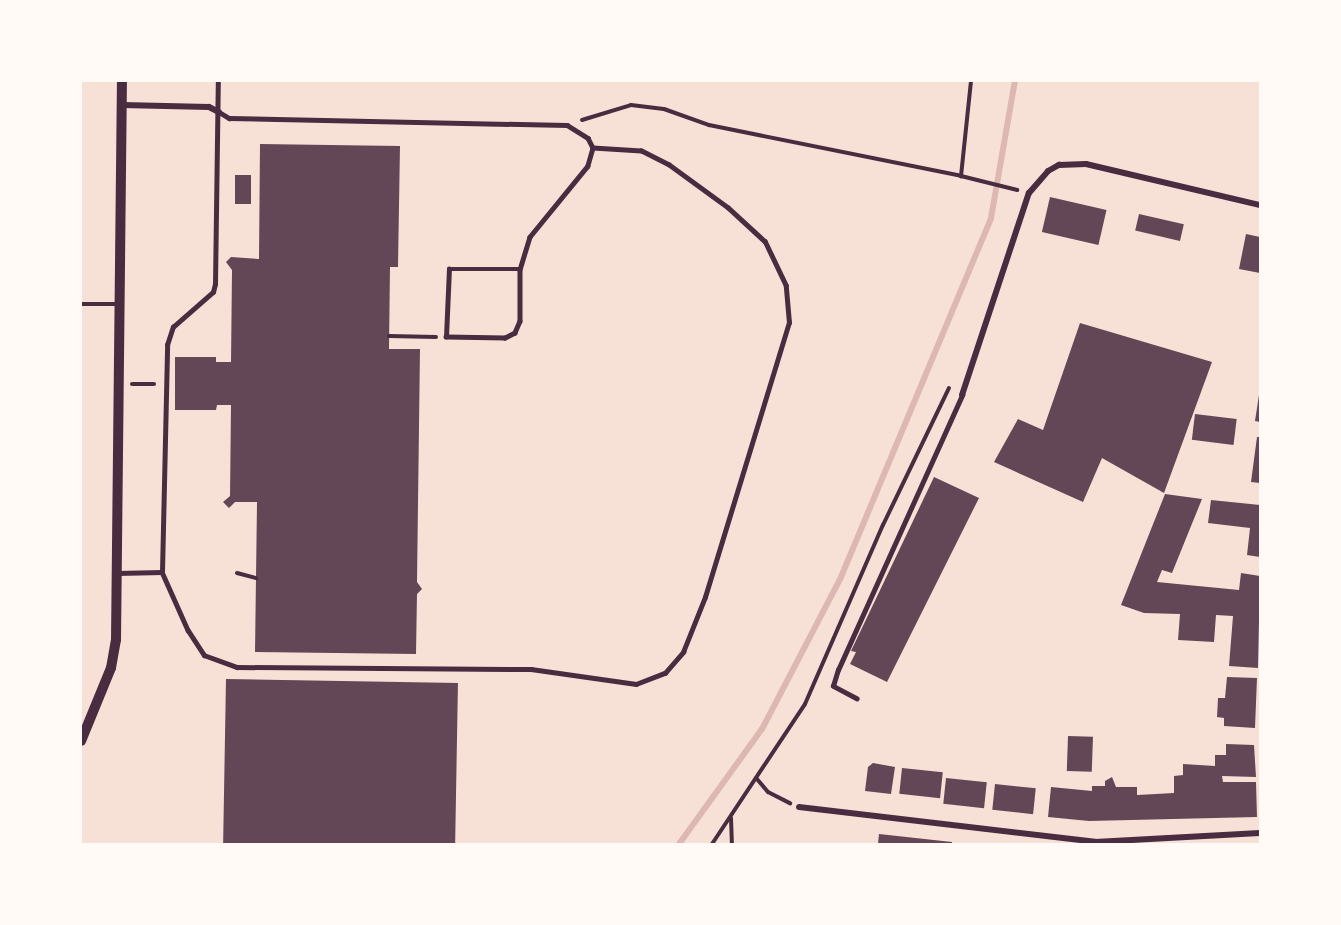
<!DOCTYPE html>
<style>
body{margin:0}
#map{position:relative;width:1341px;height:925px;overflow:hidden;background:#f7e1d7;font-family:Roboto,sans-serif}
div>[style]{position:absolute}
.stream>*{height:6px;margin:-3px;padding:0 3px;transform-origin:3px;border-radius:3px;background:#dcb8b0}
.building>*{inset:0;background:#644757;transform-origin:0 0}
.path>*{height:4px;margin:-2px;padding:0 2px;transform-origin:2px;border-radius:2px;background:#4a2c40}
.service>*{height:4.5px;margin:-2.25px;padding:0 2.25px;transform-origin:2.25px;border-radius:2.25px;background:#4a2c40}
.minor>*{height:6px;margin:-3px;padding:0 3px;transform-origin:3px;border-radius:3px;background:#4a2c40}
.tertiary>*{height:10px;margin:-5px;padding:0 5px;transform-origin:5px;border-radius:5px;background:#4a2c40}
span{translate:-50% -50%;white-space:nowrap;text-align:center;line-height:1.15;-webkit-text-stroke:6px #fffaf5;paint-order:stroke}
.frame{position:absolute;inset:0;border:82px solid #fffaf5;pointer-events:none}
</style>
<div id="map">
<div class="stream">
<i style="left:679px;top:844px;width:142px;rotate:-54.2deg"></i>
<i style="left:762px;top:729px;width:171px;rotate:-62.5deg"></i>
<i style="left:841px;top:577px;width:389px;rotate:-67.3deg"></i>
<i style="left:991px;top:218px;width:139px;rotate:-80.1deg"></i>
</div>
<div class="building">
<i style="clip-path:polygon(260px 144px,400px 146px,398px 267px,390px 267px,389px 349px,420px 349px,417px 582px,422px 589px,417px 594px,416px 654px,255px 652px,257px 502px,235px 502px,229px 508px,223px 502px,230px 496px,231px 405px,217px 405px,216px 410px,175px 410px,175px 357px,216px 357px,216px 362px,231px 362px,232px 270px,226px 262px,231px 257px,259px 259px)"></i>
<i style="left:235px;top:175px;width:16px;height:29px"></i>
<i style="left:1050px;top:197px;width:58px;height:36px;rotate:13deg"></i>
<i style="left:1139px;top:214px;width:46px;height:17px;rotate:13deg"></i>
<i style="clip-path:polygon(1246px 234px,1260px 237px,1260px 273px,1239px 269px)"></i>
<i style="clip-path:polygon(1080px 323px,1212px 362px,1164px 493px,1102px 458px,1083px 502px,994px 462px,1018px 419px,1043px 430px)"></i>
<i style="clip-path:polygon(1259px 395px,1260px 395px,1260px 422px,1255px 421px)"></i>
<i style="left:1195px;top:414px;width:42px;height:26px;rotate:7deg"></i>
<i style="clip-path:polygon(1257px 437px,1260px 437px,1260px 483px,1251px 482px)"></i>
<i style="clip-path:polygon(934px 477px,979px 498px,887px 682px,850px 664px,856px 652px,851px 651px)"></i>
<i style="clip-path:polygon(1165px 494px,1202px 499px,1172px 573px,1162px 570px,1157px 582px,1239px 590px,1241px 573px,1260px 576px,1258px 668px,1229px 666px,1233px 616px,1216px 615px,1214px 642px,1178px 640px,1180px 614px,1144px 613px,1121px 605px)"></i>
<i style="clip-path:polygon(1211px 500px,1260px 505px,1260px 557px,1247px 555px,1250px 528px,1208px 523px)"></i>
<i style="clip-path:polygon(1227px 677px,1257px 678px,1255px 728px,1224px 726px,1224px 718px,1217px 717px,1218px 698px,1225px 698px)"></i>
<i style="left:226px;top:679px;width:232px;height:165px;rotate:1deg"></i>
<i style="left:1068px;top:736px;width:25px;height:35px;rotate:2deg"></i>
<i style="clip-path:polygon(1226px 744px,1254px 745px,1256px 777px,1222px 776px,1223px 782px,1256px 782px,1257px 817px,1089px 821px,1048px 817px,1051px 787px,1092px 791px,1092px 786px,1105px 786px,1105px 781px,1112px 777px,1116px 787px,1137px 787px,1137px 795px,1174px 793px,1174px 776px,1183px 775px,1183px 764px,1215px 766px,1215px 755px,1226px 755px)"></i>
<i style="clip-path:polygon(873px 763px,895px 767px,891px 794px,865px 791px,868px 767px)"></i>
<i style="left:902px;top:768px;width:41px;height:26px;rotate:6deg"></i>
<i style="left:946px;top:778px;width:41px;height:26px;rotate:6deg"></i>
<i style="left:995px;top:784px;width:41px;height:26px;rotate:6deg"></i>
<i style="clip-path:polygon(879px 834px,952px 842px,952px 844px,878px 844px)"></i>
</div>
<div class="path">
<i style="left:971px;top:81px;width:96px;rotate:96deg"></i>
<i style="left:961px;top:176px;width:58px;rotate:14deg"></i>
<i style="left:582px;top:120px;width:51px;rotate:-17deg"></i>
<i style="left:631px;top:105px;width:33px;rotate:7deg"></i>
<i style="left:664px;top:109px;width:48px;rotate:19.6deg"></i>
<i style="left:709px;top:125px;width:257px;rotate:11.4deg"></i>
<i style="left:389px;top:336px;width:47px;rotate:1.2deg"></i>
<i style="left:132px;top:384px;width:22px"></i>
<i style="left:237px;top:573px;width:20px;rotate:15deg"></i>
<i style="left:757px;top:779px;width:17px;rotate:50deg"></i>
<i style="left:768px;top:792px;width:25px;rotate:27deg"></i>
<i style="left:731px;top:818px;width:26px;rotate:88deg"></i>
<i style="left:712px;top:844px;width:168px;rotate:-56.4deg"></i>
<i style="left:805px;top:704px;width:195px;rotate:-66.5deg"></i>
<i style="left:883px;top:525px;width:152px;rotate:-64.3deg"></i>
</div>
<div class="service">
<i style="left:219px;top:112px;width:12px;rotate:31deg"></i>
<i style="left:229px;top:118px;width:338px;rotate:1.2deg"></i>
<i style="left:567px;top:125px;width:25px;rotate:32deg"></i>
<i style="left:588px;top:138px;width:11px;rotate:63deg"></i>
<i style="left:593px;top:148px;width:19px;rotate:106deg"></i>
<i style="left:588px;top:166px;width:92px;rotate:129.2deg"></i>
<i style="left:530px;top:237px;width:34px;rotate:107deg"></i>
<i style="left:520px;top:269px;width:52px;rotate:90deg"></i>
<i style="left:520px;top:321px;width:13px;rotate:113deg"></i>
<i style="left:515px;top:333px;width:11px;rotate:153deg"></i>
<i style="left:505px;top:338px;width:59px;rotate:-179deg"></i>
<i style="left:446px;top:337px;width:68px;rotate:-87.5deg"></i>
<i style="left:449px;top:269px;width:71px"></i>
<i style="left:81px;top:304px;width:39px"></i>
<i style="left:162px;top:572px;width:227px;rotate:-88.7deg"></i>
<i style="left:167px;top:345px;width:19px;rotate:-72deg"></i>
<i style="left:173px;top:327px;width:53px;rotate:-41.2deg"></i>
<i style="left:213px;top:292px;width:8px;rotate:-76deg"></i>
<i style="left:215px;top:284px;width:203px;rotate:-89.2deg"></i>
<i style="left:117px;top:573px;width:45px;rotate:-1.3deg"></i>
<i style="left:162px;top:572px;width:64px;rotate:65.9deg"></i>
<i style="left:188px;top:630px;width:30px;rotate:57deg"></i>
<i style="left:204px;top:655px;width:35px;rotate:20deg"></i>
<i style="left:237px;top:667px;width:294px;rotate:0.4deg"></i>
<i style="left:531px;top:669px;width:106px;rotate:8.1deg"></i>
<i style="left:636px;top:684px;width:31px;rotate:-21deg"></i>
<i style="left:665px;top:673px;width:28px;rotate:-49deg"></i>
<i style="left:683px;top:652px;width:59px;rotate:-68.2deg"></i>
<i style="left:705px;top:597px;width:287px;rotate:-73deg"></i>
<i style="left:789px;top:323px;width:37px;rotate:-95deg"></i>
<i style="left:786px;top:286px;width:49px;rotate:-115.5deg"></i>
<i style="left:765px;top:242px;width:50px;rotate:-137.4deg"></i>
<i style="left:728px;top:208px;width:73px;rotate:-143.9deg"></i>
<i style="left:669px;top:165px;width:31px;rotate:-153deg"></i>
<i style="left:641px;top:151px;width:48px;rotate:-176.4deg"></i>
<i style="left:857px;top:699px;width:27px;rotate:-152deg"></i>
<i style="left:833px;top:686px;width:17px;rotate:-73deg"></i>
<i style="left:838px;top:670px;width:302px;rotate:-65.7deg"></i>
</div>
<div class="minor">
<i style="left:122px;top:105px;width:87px;rotate:1.3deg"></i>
<i style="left:209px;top:107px;width:11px;rotate:27deg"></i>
<i style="left:962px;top:395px;width:213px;rotate:-71.7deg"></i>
<i style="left:1029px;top:193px;width:29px;rotate:-49deg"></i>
<i style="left:1048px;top:171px;width:13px;rotate:-29deg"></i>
<i style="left:1059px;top:165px;width:27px;rotate:-2deg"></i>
<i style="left:1086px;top:164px;width:179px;rotate:13.3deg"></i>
<i style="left:799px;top:807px;width:298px;rotate:6.7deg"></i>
<i style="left:1095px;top:842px;width:165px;rotate:-3.1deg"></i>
</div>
<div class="tertiary">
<i style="left:81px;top:741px;width:79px;rotate:-67.7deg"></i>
<i style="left:111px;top:668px;width:28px;rotate:-80deg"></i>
<i style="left:116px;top:640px;width:559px;rotate:-89.39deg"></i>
</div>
<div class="frame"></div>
</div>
